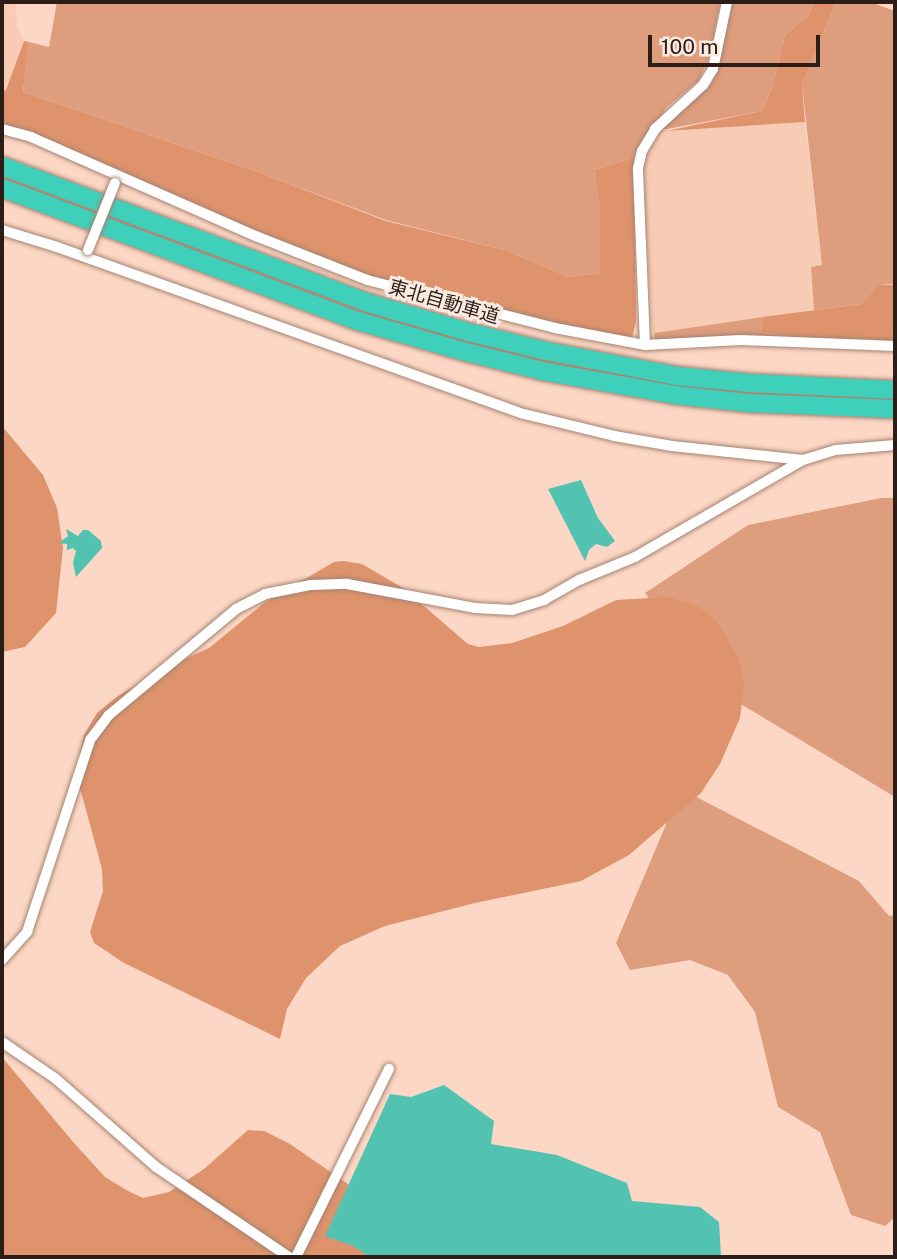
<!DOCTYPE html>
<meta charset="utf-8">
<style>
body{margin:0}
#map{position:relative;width:897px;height:1259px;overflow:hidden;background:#fdd7c5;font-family:"Public Sans","Noto Sans JP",sans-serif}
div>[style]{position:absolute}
.built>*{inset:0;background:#f8cbb5}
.green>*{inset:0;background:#de9d7d}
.forest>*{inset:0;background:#df936c}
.water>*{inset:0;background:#51c3b0}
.roads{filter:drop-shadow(0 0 2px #a58371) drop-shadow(0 0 2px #a58371)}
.street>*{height:10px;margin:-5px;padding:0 5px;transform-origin:5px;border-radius:5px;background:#fff}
.highway>*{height:18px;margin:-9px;padding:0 9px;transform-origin:9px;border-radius:9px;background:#3ed0ba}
.bridges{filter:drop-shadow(0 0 2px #a58371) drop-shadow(0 0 2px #a58371)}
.street-bridge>*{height:10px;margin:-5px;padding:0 5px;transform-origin:5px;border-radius:5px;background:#fff}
span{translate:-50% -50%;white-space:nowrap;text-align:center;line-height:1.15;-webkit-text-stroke:6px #faeae2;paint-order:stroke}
.street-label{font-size:19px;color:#2c1e17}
.frame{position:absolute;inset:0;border:4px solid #2c1e17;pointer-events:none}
.scale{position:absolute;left:648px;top:35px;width:172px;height:32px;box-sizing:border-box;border:4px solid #2c1e17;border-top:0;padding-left:9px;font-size:21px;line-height:24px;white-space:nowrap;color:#2c1e17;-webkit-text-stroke:5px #faeae2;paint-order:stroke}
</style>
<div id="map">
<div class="built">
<i style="clip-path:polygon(2px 2px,15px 2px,17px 26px,24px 41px,6px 90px,2px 91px)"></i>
<i style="clip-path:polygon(805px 122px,822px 265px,811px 267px,814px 310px,653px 333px,642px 169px,645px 152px,657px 132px)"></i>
</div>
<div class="green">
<i style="clip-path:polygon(57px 2px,720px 2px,711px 53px,699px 80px,666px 108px,634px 157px,594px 170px,600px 213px,600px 273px,569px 277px,505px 250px,386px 220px,258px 172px,23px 92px,29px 42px,49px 47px)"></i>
<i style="clip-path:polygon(729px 2px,814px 2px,808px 16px,785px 35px,772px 88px,762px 111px,657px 131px,711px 84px,722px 52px)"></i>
<i style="clip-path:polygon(836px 2px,870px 2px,895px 11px,895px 284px,878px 285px,861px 304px,814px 310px,811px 267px,822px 265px,802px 85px)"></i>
<i style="clip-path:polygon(763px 317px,760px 332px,811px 341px,655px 342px,654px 333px)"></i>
<i style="clip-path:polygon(881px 498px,895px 498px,895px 797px,716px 689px,645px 593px,748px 525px)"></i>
<i style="clip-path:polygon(681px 789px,859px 881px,889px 916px,895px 915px,895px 1217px,885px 1226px,851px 1215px,820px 1132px,778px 1107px,755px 1012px,728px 975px,690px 960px,630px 970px,616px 943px)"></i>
</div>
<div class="forest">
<i style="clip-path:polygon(814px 2px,836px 2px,802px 85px,805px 122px,666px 131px,762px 111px,772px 88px,785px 35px,808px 16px)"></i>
<i style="clip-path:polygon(24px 41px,29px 42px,23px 92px,258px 172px,386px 221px,505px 250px,569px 277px,600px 273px,600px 213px,594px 170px,634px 157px,636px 321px,632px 338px,554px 325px,369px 277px,2px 125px,2px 91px,6px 90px)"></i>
<i style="clip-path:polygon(878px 285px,895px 285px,895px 341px,812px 341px,760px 332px,763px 317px,861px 304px)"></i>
<i style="clip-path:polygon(2px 426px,43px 475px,57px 508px,63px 548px,56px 613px,25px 647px,2px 652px)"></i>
<i style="clip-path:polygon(343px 561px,362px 564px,403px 588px,468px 644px,479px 647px,512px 643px,563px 626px,616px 600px,668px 597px,699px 607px,716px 620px,739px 659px,744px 685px,740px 718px,720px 764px,701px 793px,629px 855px,581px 881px,475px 903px,385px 926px,340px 946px,306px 978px,287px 1009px,280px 1039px,124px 963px,94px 943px,90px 932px,103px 891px,102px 869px,77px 777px,79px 757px,84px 735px,97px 713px,118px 696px,163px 669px,209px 648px,264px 603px,334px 562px)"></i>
<i style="clip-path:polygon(2px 1057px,74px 1143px,105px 1177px,128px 1191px,143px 1198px,169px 1192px,204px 1169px,248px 1130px,264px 1131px,290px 1144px,361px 1193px,427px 1257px,2px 1257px)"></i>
</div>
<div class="water">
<i style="clip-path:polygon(581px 480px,598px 518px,615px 541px,607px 547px,596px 544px,589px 550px,585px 561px,548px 489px)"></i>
<i style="clip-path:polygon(66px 529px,78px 536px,83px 530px,88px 530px,101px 541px,102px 548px,76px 577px,73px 563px,76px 551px,73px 548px,67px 550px,67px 544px,59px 543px,68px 536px)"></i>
<i style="clip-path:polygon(444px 1085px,494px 1121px,491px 1144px,557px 1155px,627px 1183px,632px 1201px,700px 1207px,719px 1222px,721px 1257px,370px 1257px,353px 1246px,325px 1236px,390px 1094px,411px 1097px)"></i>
</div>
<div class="roads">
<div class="street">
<i style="left:2px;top:129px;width:30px;rotate:15deg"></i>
<i style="left:31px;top:137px;width:248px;rotate:23.8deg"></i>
<i style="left:258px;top:237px;width:117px;rotate:21.5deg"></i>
<i style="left:367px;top:280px;width:194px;rotate:14.3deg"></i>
<i style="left:555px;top:328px;width:92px;rotate:10.7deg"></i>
<i style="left:645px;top:345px;width:96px;rotate:-3deg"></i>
<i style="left:741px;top:340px;width:154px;rotate:2.2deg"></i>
<i style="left:2px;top:230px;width:58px;rotate:17.2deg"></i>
<i style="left:57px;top:247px;width:492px;rotate:19.7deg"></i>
<i style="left:520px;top:413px;width:97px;rotate:13.7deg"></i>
<i style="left:614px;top:436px;width:59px;rotate:9.8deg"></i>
<i style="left:672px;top:446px;width:132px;rotate:6.1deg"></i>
<i style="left:645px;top:345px;width:177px;rotate:-92.3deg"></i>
<i style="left:638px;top:168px;width:17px;rotate:-77deg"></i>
<i style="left:642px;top:151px;width:26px;rotate:-59deg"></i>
<i style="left:655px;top:129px;width:65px;rotate:-42.5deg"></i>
<i style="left:703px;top:85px;width:19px;rotate:-58deg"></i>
<i style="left:713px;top:69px;width:68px;rotate:-78.2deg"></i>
<i style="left:2px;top:960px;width:38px;rotate:-48deg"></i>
<i style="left:27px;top:932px;width:202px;rotate:-71.8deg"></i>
<i style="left:90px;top:740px;width:31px;rotate:-53deg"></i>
<i style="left:109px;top:715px;width:165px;rotate:-39.8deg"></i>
<i style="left:236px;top:609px;width:33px;rotate:-27deg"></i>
<i style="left:265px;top:594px;width:47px;rotate:-11.1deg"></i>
<i style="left:311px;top:585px;width:36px;rotate:-2deg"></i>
<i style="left:347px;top:584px;width:130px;rotate:10.6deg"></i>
<i style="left:475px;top:608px;width:37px;rotate:3deg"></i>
<i style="left:512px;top:610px;width:34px;rotate:-17deg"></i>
<i style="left:544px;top:600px;width:40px;rotate:-29.7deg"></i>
<i style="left:579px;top:580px;width:61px;rotate:-22.3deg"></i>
<i style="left:635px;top:557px;width:194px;rotate:-30deg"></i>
<i style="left:803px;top:460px;width:34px;rotate:-17deg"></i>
<i style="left:836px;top:450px;width:59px;rotate:-4.8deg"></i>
<i style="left:2px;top:1042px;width:65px;rotate:34.4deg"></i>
<i style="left:56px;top:1079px;width:133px;rotate:41.3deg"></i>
<i style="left:156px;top:1167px;width:161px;rotate:34.1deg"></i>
<i style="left:296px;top:1257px;width:210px;rotate:-63.7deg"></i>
</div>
<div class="highway">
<i style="left:2px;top:166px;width:388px;rotate:20.5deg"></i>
<i style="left:365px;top:302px;width:107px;rotate:16.2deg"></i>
<i style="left:468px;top:332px;width:80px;rotate:13.7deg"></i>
<i style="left:546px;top:351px;width:133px;rotate:10.8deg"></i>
<i style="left:677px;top:376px;width:72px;rotate:5.6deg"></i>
<i style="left:749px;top:383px;width:146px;rotate:2.7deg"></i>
<i style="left:2px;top:188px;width:380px;rotate:20.5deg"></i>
<i style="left:358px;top:321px;width:108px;rotate:16.1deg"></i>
<i style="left:462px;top:351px;width:82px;rotate:14deg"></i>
<i style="left:542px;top:371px;width:135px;rotate:10.2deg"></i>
<i style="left:675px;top:395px;width:73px;rotate:6.3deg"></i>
<i style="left:748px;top:403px;width:147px;rotate:2.3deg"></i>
</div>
</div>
<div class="bridges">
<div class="street-bridge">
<i style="left:88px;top:250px;width:72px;rotate:-68.1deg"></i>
</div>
</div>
<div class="street-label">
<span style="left:444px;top:302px;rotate:16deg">東北自動車道</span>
</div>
<div class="frame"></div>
<div class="scale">100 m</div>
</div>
